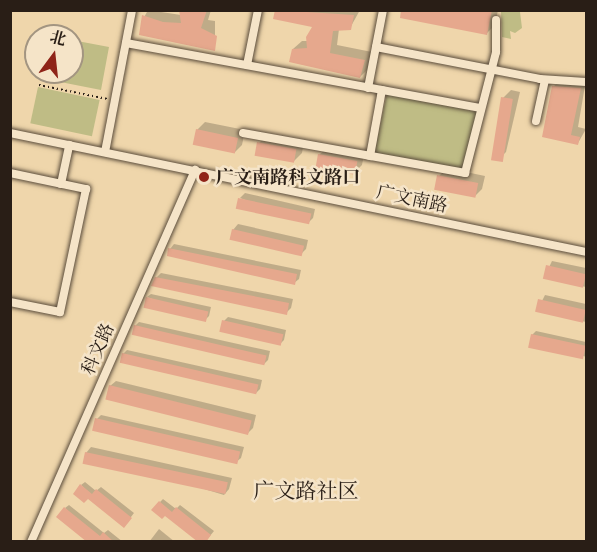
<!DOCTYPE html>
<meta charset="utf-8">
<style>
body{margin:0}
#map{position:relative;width:597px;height:552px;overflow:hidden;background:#efd6ab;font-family:Alegreya,"Noto Serif SC",serif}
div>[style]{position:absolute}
.green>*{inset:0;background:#bfbc85;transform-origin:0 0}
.shadow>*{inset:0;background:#0003}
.building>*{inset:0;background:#e6a88d;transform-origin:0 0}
.path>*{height:1.5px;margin-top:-0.75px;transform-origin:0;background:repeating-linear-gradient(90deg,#291e16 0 1.5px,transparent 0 4.5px)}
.roads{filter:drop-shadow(0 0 2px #5a4c3b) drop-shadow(0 0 2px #5a4c3b)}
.minor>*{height:8px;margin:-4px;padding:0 4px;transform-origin:4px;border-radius:4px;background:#f5e4c8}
.dots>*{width:16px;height:16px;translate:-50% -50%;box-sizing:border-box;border:3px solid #f5e4c8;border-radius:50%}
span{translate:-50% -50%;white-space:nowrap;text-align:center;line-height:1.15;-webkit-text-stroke:5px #f5e4c8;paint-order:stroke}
.poi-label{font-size:18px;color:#291e16;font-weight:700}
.left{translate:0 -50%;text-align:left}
.street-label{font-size:18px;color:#291e16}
.quarter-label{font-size:21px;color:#291e16}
.frame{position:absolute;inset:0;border:12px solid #291e16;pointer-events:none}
.north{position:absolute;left:24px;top:24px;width:60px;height:60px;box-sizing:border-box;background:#f5e4c8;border:2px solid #a39581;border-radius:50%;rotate:15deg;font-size:16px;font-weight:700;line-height:24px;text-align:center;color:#291e16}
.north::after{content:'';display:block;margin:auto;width:21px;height:27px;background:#8f2418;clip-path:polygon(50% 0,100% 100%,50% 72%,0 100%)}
</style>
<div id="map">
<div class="green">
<i style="clip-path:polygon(501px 11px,520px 12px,522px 28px,515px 33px,510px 31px,511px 39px,502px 37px)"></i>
<i style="clip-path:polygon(72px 40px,109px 47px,101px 90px,40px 78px,41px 72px,72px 72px)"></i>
<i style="left:38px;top:87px;width:63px;height:37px;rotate:12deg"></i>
<i style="left:387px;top:93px;width:93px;height:62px;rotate:12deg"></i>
</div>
<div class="shadow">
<i style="clip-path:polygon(148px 10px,181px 15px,182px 10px,211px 10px,208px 20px,215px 21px,215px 39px,141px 33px,141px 23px)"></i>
<i style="clip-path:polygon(277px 10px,360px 10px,350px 28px,339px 29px,337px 45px,372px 52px,368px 69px,360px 77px,293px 49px,302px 41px,308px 41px,315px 26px)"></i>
<i style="clip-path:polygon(403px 10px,498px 10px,495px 25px,487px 33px)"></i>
<i style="clip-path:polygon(562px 79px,586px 80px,578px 127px,586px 129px,578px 143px,543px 136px,553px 87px)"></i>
<i style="clip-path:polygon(511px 90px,520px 92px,506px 152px,498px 160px,503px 98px)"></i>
<i style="clip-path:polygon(205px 122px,245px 130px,242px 145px,234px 153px,197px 130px)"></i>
<i style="clip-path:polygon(267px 135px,304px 141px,302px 153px,294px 161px,259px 143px)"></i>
<i style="clip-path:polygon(328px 147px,364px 154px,362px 165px,354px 173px,319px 155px)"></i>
<i style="clip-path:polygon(447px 168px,485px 176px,482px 189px,474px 197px,439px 176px)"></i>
<i style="clip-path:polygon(245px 193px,315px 209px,313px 218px,308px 223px,240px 198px)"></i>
<i style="clip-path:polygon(238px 224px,308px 240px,306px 249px,301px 254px,233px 230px)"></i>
<i style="clip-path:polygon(174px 244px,301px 270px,299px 279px,294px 283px,170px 249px)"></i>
<i style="clip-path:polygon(552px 261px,586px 268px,586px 287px,544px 278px)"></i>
<i style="clip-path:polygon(161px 273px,293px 299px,291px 308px,286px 313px,156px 278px)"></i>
<i style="clip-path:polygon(151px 294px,211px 307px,209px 316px,205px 320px,147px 297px)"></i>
<i style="clip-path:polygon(545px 295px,586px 304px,586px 322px,537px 311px)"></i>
<i style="clip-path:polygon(228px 317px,286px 330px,284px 340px,280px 344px,224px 321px)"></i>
<i style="clip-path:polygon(139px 322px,270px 351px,268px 360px,264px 364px,135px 326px)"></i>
<i style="clip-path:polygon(536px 331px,586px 342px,586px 357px,532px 335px)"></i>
<i style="clip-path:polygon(127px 350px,262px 380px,260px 389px,256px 393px,123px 354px)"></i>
<i style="clip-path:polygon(116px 381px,256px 415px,253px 428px,248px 433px,110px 386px)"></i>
<i style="clip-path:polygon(101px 415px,244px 447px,241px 458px,236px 462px,97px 419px)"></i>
<i style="clip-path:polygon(91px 447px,232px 478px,229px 489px,224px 495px,86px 453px)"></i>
<i style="clip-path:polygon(85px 482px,96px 491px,101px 487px,134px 513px,124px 526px,81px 485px)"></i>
<i style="clip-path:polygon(163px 499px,176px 509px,180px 505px,214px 531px,205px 542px,165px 514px,160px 502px)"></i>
<i style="clip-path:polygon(69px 505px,104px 533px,108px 530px,123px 542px,97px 542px,65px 508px)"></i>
<i style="clip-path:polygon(159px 529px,175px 542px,149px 542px)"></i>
</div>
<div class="building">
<i style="clip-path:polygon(179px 10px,207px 10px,201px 28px,217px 36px,215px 51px,139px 35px,142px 15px,163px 22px,181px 23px)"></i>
<i style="clip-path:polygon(275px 10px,354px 15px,351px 30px,333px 31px,330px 53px,365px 60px,360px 78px,289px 62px,292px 49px,307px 48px,306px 37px,312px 27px,273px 19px)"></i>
<i style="clip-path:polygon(401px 10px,492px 10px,487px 35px,400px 18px)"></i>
<i style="clip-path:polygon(552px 86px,581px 88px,571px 135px,580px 137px,578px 145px,542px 137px)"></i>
<i style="left:501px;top:97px;width:12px;height:64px;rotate:9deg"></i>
<i style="left:196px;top:129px;width:43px;height:16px;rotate:12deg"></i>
<i style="left:257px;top:142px;width:40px;height:14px;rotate:10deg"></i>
<i style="left:318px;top:154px;width:40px;height:14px;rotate:10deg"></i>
<i style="left:437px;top:175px;width:42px;height:15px;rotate:11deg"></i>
<i style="left:238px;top:198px;width:75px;height:11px;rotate:12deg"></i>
<i style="left:232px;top:229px;width:74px;height:11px;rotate:13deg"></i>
<i style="clip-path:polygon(168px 248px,297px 274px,295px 285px,167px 256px)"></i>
<i style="left:546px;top:265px;width:41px;height:14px;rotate:13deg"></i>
<i style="clip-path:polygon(155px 277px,289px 303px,287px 315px,151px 286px)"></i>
<i style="left:146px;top:297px;width:64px;height:11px;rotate:13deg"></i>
<i style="left:538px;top:299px;width:49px;height:13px;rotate:13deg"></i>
<i style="left:222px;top:320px;width:63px;height:12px;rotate:13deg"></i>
<i style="left:134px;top:325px;width:136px;height:10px;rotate:13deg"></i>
<i style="left:531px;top:334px;width:56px;height:14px;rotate:12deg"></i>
<i style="left:122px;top:353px;width:140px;height:10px;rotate:13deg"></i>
<i style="left:109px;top:385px;width:147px;height:15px;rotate:14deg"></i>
<i style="left:95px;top:418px;width:149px;height:13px;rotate:13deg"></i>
<i style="left:85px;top:452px;width:146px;height:12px;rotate:12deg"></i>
<i style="clip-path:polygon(80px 484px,92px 494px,96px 489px,132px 518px,124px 528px,88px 499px,84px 503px,73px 494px)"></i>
<i style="clip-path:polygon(159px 501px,172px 512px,176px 507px,211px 535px,206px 542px,198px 542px,165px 516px,162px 519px,151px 510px)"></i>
<i style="clip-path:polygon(64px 507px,100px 536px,103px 532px,114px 542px,87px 542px,56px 517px)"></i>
</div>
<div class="path">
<i style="left:39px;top:85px;width:70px;rotate:11.5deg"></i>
</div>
<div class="roads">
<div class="minor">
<i style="left:126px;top:43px;width:361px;rotate:10.4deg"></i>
<i style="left:376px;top:47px;width:167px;rotate:11deg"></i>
<i style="left:540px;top:79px;width:46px;rotate:3.7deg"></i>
<i style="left:247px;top:65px;width:56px;rotate:-78.7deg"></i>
<i style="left:368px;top:88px;width:79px;rotate:-79.1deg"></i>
<i style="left:536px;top:121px;width:42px;rotate:-77.6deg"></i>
<i style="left:10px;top:133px;width:588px;rotate:11.67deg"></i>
<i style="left:243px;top:133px;width:226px;rotate:10.2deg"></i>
<i style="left:465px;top:173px;width:125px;rotate:-75.6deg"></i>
<i style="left:496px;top:52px;width:32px;rotate:-90deg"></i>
<i style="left:105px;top:152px;width:145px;rotate:-79.2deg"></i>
<i style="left:370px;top:156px;width:67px;rotate:-79.7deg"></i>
<i style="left:10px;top:173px;width:78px;rotate:11.9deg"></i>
<i style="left:86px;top:189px;width:126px;rotate:101.9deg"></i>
<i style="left:60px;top:312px;width:51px;rotate:-168.7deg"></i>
<i style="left:61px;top:184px;width:40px;rotate:-78deg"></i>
<i style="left:31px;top:542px;width:407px;rotate:-66.2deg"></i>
</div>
</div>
<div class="dots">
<i style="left:204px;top:177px;background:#8f2418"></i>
</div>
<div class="poi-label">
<span class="left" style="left:216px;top:177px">广文南路科文路口</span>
</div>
<div class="street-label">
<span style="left:412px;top:199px;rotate:12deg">广文南路</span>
<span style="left:98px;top:349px;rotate:-66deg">科文路</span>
</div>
<div class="quarter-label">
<span style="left:306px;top:491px">广文路社区</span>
</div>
<div class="frame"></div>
<div class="north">北</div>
</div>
